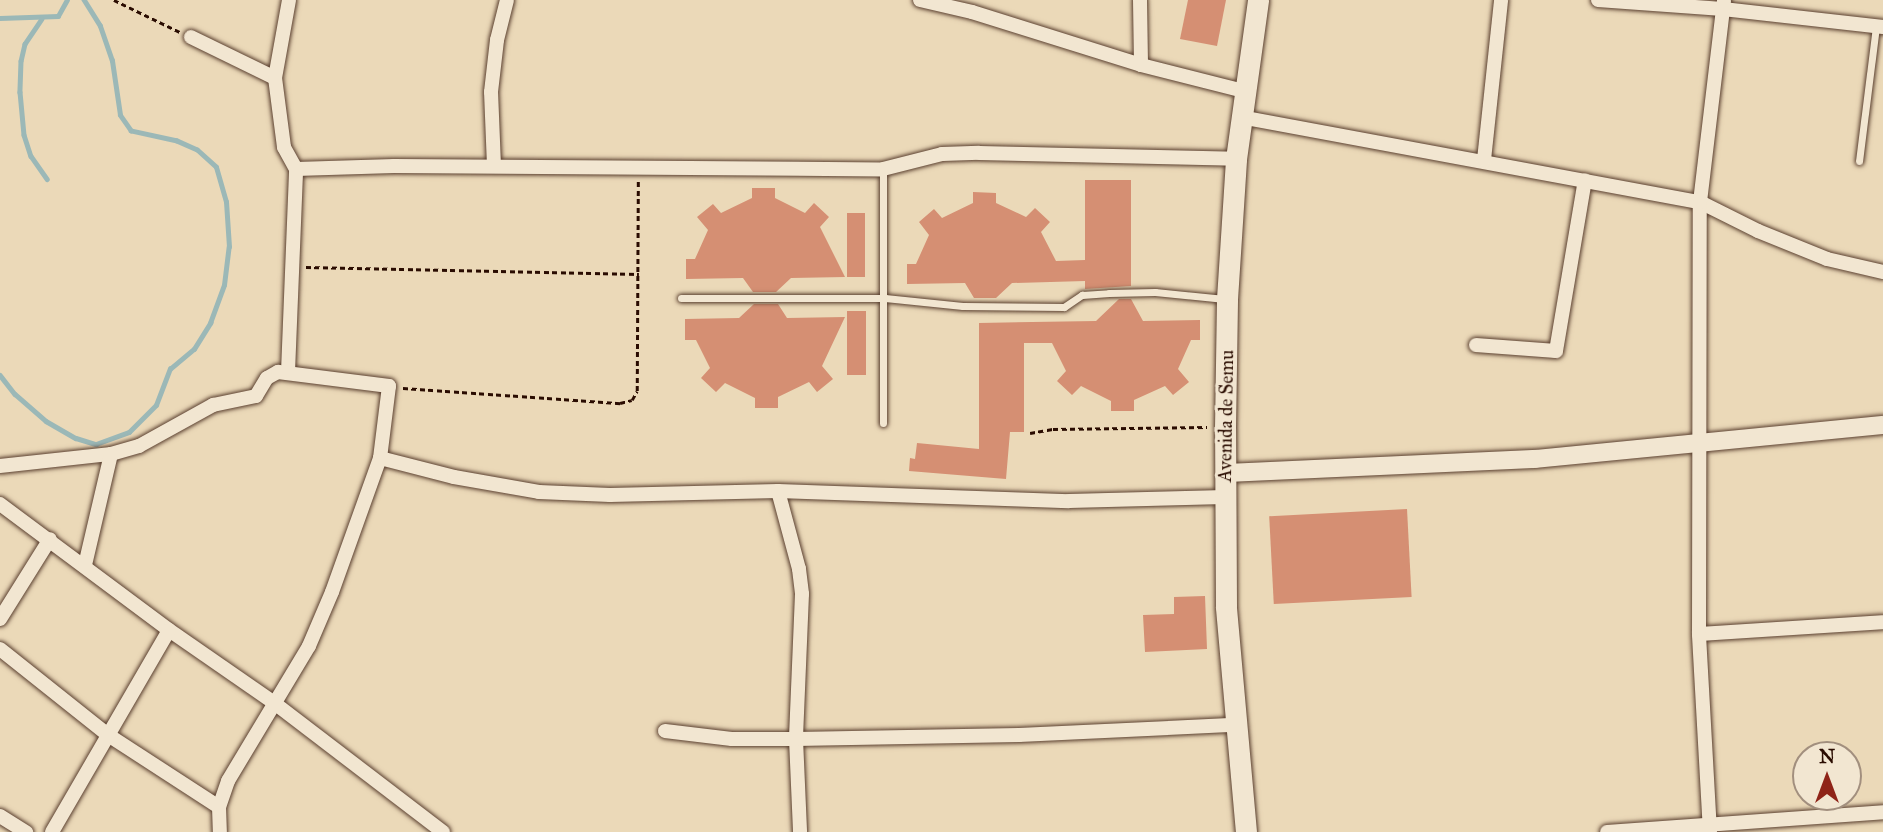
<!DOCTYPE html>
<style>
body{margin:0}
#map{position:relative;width:1883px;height:832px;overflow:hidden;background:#ebd9b8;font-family:"IM FELL Great Primer",serif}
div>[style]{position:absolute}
.stream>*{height:4.5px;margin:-2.25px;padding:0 2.25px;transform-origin:2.25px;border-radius:2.25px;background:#9bb8b7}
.building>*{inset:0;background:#d58f73;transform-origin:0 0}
.path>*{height:2.5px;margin-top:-1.25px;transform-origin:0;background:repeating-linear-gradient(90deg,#2a0c01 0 5px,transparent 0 8.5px)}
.roads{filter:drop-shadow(0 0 2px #5a3f2f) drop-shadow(0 0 2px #5a3f2f)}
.service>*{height:7px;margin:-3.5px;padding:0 3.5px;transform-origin:3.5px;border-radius:3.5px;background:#f2e6d1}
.minor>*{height:14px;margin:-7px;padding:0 7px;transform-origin:7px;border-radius:7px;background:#f2e6d1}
.tertiary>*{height:18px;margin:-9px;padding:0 9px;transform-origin:9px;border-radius:9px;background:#f2e6d1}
.secondary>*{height:21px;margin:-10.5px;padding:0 10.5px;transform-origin:10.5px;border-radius:10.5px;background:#f2e6d1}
span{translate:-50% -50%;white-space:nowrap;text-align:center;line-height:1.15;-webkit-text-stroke:6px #f2e6d1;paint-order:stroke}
.street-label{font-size:19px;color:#2a0c01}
.north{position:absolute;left:1792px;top:741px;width:70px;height:70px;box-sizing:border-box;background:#f2e6d1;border:2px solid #a28f7e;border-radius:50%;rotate:0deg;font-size:19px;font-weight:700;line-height:28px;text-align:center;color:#2a0c01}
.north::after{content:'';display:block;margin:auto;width:24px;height:32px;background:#8f2418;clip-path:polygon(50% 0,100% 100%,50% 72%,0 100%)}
</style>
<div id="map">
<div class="stream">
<i style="left:0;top:18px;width:58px;rotate:-2deg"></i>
<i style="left:58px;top:16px;width:18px;rotate:-61deg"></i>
<i style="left:42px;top:19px;width:30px;rotate:124deg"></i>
<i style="left:25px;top:44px;width:17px;rotate:103deg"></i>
<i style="left:21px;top:61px;width:31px;rotate:92deg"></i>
<i style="left:20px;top:92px;width:43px;rotate:84.7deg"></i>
<i style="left:24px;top:135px;width:22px;rotate:72deg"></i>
<i style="left:31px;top:156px;width:28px;rotate:55deg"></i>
<i style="left:0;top:375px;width:24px;rotate:52deg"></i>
<i style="left:15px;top:394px;width:41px;rotate:41.1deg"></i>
<i style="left:46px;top:421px;width:34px;rotate:30deg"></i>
<i style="left:76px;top:438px;width:21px;rotate:17deg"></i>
<i style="left:96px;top:444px;width:35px;rotate:-20deg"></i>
<i style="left:129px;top:432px;width:38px;rotate:-45deg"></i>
<i style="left:156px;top:405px;width:39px;rotate:-69deg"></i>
<i style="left:170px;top:369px;width:31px;rotate:-40deg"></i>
<i style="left:194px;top:349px;width:31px;rotate:-58deg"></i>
<i style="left:210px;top:323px;width:40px;rotate:-69.8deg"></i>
<i style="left:224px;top:285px;width:38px;rotate:-83deg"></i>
<i style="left:229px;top:247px;width:45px;rotate:-93.8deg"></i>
<i style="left:226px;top:202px;width:36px;rotate:-106deg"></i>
<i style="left:216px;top:167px;width:25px;rotate:-138deg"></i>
<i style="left:197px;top:150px;width:22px;rotate:-156deg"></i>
<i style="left:177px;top:141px;width:47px;rotate:-167.7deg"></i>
<i style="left:131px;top:131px;width:19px;rotate:-125deg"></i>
<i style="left:120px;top:115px;width:55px;rotate:-98.4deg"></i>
<i style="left:112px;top:61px;width:37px;rotate:-109deg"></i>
<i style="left:100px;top:26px;width:31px;rotate:-122deg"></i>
</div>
<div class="building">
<i style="clip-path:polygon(1188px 0,1226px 0,1217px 46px,1180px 39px)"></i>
<i style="clip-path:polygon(1085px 180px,1131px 180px,1131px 286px,1085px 289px,1085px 281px,1012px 283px,996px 298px,974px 298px,965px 283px,907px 284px,907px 264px,916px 264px,929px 235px,919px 222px,934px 209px,942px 218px,973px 203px,973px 192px,996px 193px,996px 203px,1026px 217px,1035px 208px,1050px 222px,1041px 232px,1056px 261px,1085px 260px)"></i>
<i style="clip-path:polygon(752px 188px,775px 188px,775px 198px,805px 213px,814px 203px,829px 217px,820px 227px,845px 277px,791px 278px,776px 292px,753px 292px,743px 278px,686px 279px,686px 259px,695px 259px,708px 230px,697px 217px,713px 204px,721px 213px,752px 198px)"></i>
<i style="left:847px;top:213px;width:18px;height:64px"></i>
<i style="clip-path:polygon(1119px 299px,1131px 299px,1143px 321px,1200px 320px,1200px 340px,1191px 340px,1178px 369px,1189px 382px,1173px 395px,1165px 386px,1134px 400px,1134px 411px,1111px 411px,1111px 401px,1081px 386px,1072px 395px,1057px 381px,1066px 371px,1052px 343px,1024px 343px,1024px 432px,1010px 432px,1006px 479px,909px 471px,910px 458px,915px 459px,917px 443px,979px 449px,979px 323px,1096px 321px)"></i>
<i style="clip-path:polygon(754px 304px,778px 304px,787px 318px,845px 317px,822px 366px,833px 379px,817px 392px,809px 382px,778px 397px,778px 408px,755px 408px,755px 398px,725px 383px,716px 392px,701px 378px,710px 368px,696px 340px,685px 340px,685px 319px,739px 318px)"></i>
<i style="left:847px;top:311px;width:19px;height:64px"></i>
<i style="left:1407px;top:509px;width:88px;height:138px;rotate:87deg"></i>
<i style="clip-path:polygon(1205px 596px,1207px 649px,1145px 652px,1143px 615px,1174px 614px,1174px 597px)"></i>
</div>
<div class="path">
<i style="left:114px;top:0;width:73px;rotate:25.9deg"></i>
<i style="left:306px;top:267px;width:333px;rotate:1.2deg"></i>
<i style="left:403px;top:388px;width:218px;rotate:4deg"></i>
<i style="left:620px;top:403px;width:12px;rotate:-14deg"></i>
<i style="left:632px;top:400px;width:10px;rotate:-61deg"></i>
<i style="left:637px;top:391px;width:211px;rotate:-89.7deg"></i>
<i style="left:1030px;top:433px;width:23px;rotate:-10deg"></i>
<i style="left:1053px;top:429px;width:154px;rotate:-0.7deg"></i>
</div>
<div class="roads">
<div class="service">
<i style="left:1859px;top:161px;width:135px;rotate:-82.8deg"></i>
<i style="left:883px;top:169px;width:254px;rotate:90deg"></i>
<i style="left:681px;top:298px;width:204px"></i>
<i style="left:885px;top:298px;width:78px;rotate:5.9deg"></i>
<i style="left:963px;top:306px;width:101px;rotate:0.6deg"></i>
<i style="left:1064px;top:307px;width:22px;rotate:-34deg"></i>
<i style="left:1082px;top:295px;width:27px;rotate:-4deg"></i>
<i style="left:1109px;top:293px;width:46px;rotate:-1.2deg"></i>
<i style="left:1155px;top:292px;width:70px;rotate:5.7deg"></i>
</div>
<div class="minor">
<i style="left:920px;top:0;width:53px;rotate:13deg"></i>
<i style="left:972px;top:12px;width:177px;rotate:17.4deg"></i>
<i style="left:1141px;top:65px;width:106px;rotate:14.2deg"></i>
<i style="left:1140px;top:0;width:65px;rotate:89.1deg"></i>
<i style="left:1598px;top:0;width:125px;rotate:4.1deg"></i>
<i style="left:1723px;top:9px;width:161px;rotate:6.4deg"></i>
<i style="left:191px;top:37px;width:93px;rotate:26deg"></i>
<i style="left:1240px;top:117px;width:468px;rotate:10.5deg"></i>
<i style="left:1700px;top:202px;width:65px;rotate:26.6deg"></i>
<i style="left:1758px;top:231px;width:74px;rotate:22.1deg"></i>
<i style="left:1827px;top:259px;width:57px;rotate:13.1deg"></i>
<i style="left:1484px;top:160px;width:161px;rotate:-83.9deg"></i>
<i style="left:494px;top:166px;width:74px;rotate:-92.3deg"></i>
<i style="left:491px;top:92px;width:52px;rotate:-83.4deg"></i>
<i style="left:497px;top:40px;width:41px;rotate:-76deg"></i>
<i style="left:296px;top:169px;width:98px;rotate:-1.8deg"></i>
<i style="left:394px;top:166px;width:489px;rotate:0.4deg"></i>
<i style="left:883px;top:169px;width:61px;rotate:-14.3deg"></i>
<i style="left:942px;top:154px;width:37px;rotate:-2deg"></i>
<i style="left:979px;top:153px;width:257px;rotate:1.3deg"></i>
<i style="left:1476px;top:345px;width:80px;rotate:4.3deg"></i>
<i style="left:1556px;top:351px;width:173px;rotate:-80.4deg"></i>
<i style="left:288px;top:372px;width:203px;rotate:-87.7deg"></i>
<i style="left:296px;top:169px;width:25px;rotate:-119deg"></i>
<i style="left:284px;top:147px;width:70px;rotate:-97.4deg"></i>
<i style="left:275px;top:78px;width:79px;rotate:-79.8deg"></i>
<i style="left:380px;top:458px;width:76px;rotate:14.4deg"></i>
<i style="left:454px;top:477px;width:86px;rotate:10deg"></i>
<i style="left:539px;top:492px;width:71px;rotate:2.4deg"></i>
<i style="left:610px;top:495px;width:168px;rotate:-1.4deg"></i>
<i style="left:778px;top:491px;width:291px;rotate:2deg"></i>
<i style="left:1069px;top:501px;width:156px;rotate:-1.5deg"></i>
<i style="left:0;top:466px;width:112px;rotate:-6.2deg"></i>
<i style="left:111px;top:454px;width:29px;rotate:-16deg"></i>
<i style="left:139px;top:446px;width:85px;rotate:-29deg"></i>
<i style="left:213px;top:405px;width:44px;rotate:-11.8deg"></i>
<i style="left:256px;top:396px;width:21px;rotate:-59deg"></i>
<i style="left:267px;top:378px;width:13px;rotate:-29deg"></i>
<i style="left:278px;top:372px;width:112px;rotate:7.2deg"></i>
<i style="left:389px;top:386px;width:73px;rotate:97.1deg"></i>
<i style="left:380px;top:458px;width:142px;rotate:109.7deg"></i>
<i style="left:332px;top:592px;width:59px;rotate:113.1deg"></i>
<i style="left:309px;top:646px;width:157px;rotate:121deg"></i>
<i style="left:228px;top:781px;width:28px;rotate:109deg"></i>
<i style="left:219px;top:807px;width:25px;rotate:88deg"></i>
<i style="left:778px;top:491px;width:81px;rotate:74.9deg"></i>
<i style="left:799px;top:569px;width:25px;rotate:83deg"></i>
<i style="left:802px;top:594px;width:145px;rotate:92.4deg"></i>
<i style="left:796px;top:739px;width:93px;rotate:87.5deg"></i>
<i style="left:0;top:504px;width:211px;rotate:36.7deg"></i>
<i style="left:169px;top:630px;width:126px;rotate:34.7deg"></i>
<i style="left:273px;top:702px;width:214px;rotate:37.4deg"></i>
<i style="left:85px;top:565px;width:114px;rotate:-76.8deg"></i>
<i style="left:0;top:619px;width:94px;rotate:-58deg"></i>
<i style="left:1699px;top:634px;width:184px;rotate:-3.7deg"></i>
<i style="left:0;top:649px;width:138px;rotate:38.5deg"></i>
<i style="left:108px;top:735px;width:132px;rotate:33deg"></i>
<i style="left:665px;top:731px;width:67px;rotate:6.8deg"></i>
<i style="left:732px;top:739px;width:64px"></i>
<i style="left:796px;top:739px;width:223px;rotate:-1deg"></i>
<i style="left:1019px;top:735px;width:216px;rotate:-2.7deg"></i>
<i style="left:0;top:816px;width:31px;rotate:32deg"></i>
<i style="left:52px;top:832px;width:233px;rotate:-59.9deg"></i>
<i style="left:1607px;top:832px;width:277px;rotate:-4.1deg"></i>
<i style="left:1710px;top:832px;width:198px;rotate:-93.2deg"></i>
<i style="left:1699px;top:634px;width:432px;rotate:-89.9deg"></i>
<i style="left:1700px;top:202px;width:203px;rotate:-83.2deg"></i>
</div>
<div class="tertiary">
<i style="left:1225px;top:473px;width:310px;rotate:-2.6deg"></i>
<i style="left:1535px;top:459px;width:350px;rotate:-5.6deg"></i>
</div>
<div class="secondary">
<i style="left:1246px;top:832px;width:227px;rotate:-95.1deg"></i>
<i style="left:1226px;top:606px;width:178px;rotate:-90.3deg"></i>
<i style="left:1225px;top:428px;width:129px;rotate:-89.1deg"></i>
<i style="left:1227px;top:299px;width:140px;rotate:-86.3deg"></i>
<i style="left:1236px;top:159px;width:161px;rotate:-82.1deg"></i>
</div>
</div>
<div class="street-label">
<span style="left:1226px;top:416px;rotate:-89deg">Avenida de Semu</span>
</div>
<div class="north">N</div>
</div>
